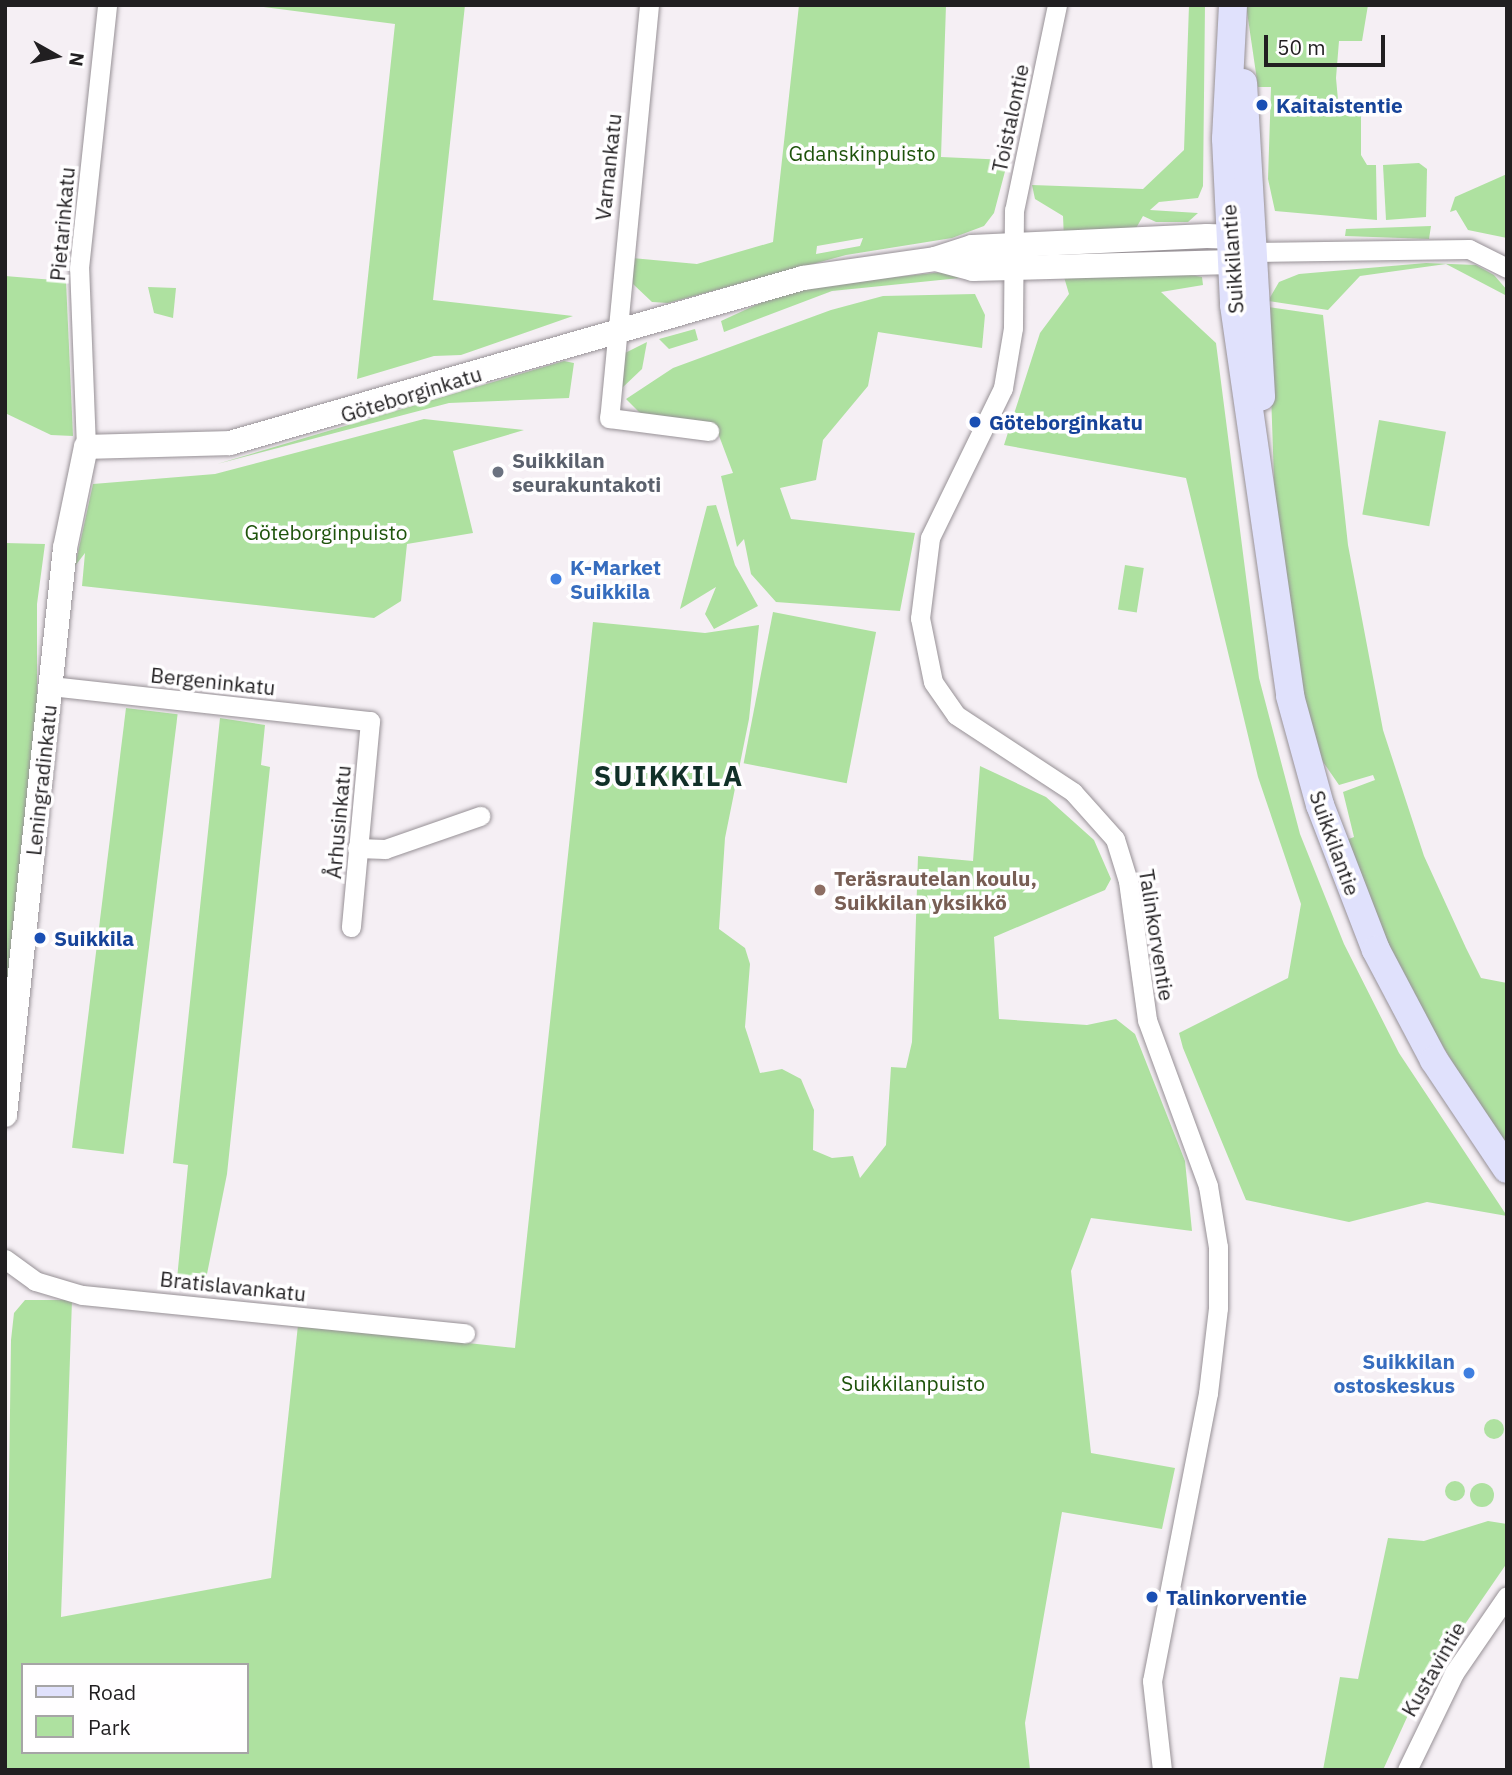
<!DOCTYPE html>
<meta charset="utf-8">
<style>
body{margin:0}
#map{position:relative;width:1512px;height:1775px;overflow:hidden;background:#f5eff4;font-family:"IBM Plex Sans",sans-serif}
div>[style]{position:absolute}
.green>*{inset:0;background:#aee1a0;transform-origin:0 0}
.round{border-radius:50%}
.roads{filter:drop-shadow(0 0 2px #979196) drop-shadow(0 0 2px #979196)}
.minor>*{height:19px;margin:-9.5px;padding:0 9.5px;transform-origin:9.5px;border-radius:9.5px;background:#fff}
.tertiary>*{height:24px;margin:-12px;padding:0 12px;transform-origin:12px;border-radius:12px;background:#fff}
.secondary>*{height:28px;margin:-14px;padding:0 14px;transform-origin:14px;border-radius:14px;background:#e0e1fc}
.dots>*{width:19px;height:19px;translate:-50% -50%;box-sizing:border-box;border:4px solid #fffeff;border-radius:50%}
span{translate:-50% -50%;white-space:nowrap;text-align:center;line-height:1.15;-webkit-text-stroke:7px #fffeff;paint-order:stroke}
.transit-label{font-size:21px;color:#164399;font-weight:700}
.left{translate:0 -50%;text-align:left}
.street-label{font-size:21px;color:#211f21}
.park-label{font-size:21px;color:#1e530b}
.worship-label{font-size:21px;color:#5b616d;font-weight:700}
.shop-label{font-size:21px;color:#366cbe;font-weight:700}
.right{translate:-100% -50%;text-align:right}
.education-label{font-size:21px;color:#785e54;font-weight:700}
.district-label{font-size:28px;color:#113028;font-weight:700;letter-spacing:2px}
.frame{position:absolute;inset:0;border:7px solid #211f21;pointer-events:none}
.legend{position:absolute;left:21px;top:1663px;width:228px;height:91px;box-sizing:border-box;background:#fffeff;border:2px solid #a6a5a6;margin:0;padding:9px 12px;list-style:none;font-size:21px;color:#211f21}
.legend li{display:flex;align-items:center;gap:14px;height:35px}
.legend b{width:35px;border:2px solid #a6a5a6}
.north{position:absolute;left:21px;top:21px;width:70px;height:70px;-webkit-text-stroke:5px #fffeff;paint-order:stroke;rotate:99deg;font-size:19px;font-weight:700;line-height:28px;text-align:center;color:#211f21}
.north::after{content:'';display:block;margin:auto;width:24px;height:32px;background:#211f21;clip-path:polygon(50% 0,100% 100%,50% 72%,0 100%)}
.scale{position:absolute;left:1264px;top:35px;width:121px;height:32px;box-sizing:border-box;border:4px solid #211f21;border-top:0;padding-left:9px;font-size:21px;line-height:24px;white-space:nowrap;color:#211f21;-webkit-text-stroke:5px #fffeff;paint-order:stroke}
</style>
<div id="map">
<div class="green">
<i style="clip-path:polygon(465px 5px,433px 300px,573px 316px,461px 355px,434px 356px,357px 379px,395px 24px,249px 5px)"></i>
<i style="clip-path:polygon(evenodd,799px 5px,946px 5px,941px 157px,1008px 160px,994px 213px,984px 226px,952px 238px,846px 255px,668px 303px,652px 302px,633px 284px,632px 258px,697px 264px,773px 242px,799px 5px,863px 238px,860px 246px,816px 254px,817px 246px,863px 238px)"></i>
<i style="clip-path:polygon(1189px 5px,1205px 5px,1203px 186px,1198px 198px,1159px 202px,1150px 210px,1198px 213px,1188px 222px,1156px 222px,1143px 216px,1135px 230px,1064px 239px,1063px 216px,1035px 199px,1032px 185px,1143px 189px,1184px 150px)"></i>
<i style="clip-path:polygon(1246px 5px,1368px 5px,1362px 41px,1339px 41px,1336px 78px,1338px 100px,1361px 101px,1361px 155px,1367px 165px,1376px 165px,1377px 220px,1275px 211px,1268px 179px,1271px 87px,1258px 87px)"></i>
<i style="clip-path:polygon(1419px 163px,1427px 169px,1426px 217px,1386px 220px,1383px 165px)"></i>
<i style="clip-path:polygon(1507px 174px,1507px 238px,1468px 230px,1456px 210px,1450px 212px,1455px 197px)"></i>
<i style="clip-path:polygon(1431px 226px,1429px 239px,1345px 236px,1346px 229px)"></i>
<i style="clip-path:polygon(1426px 263px,1476px 265px,1494px 275px,1507px 290px,1507px 296px,1446px 264px,1360px 276px,1328px 310px,1268px 301px,1279px 282px,1299px 274px)"></i>
<i style="clip-path:polygon(943px 272px,960px 278px,832px 291px,724px 332px,721px 321px,771px 298px,830px 284px)"></i>
<i style="clip-path:polygon(1186px 274px,1202px 277px,1203px 285px,1161px 292px,1216px 343px,1259px 678px,1300px 834px,1344px 944px,1399px 1053px,1507px 1216px,1427px 1202px,1349px 1222px,1246px 1200px,1183px 1048px,1179px 1033px,1288px 978px,1301px 904px,1258px 777px,1186px 478px,1004px 445px,1040px 333px,1069px 294px,1064px 277px)"></i>
<i style="clip-path:polygon(5px 276px,66px 281px,73px 436px,51px 435px,5px 413px)"></i>
<i style="clip-path:polygon(148px 287px,176px 288px,173px 318px,154px 313px)"></i>
<i style="clip-path:polygon(975px 294px,985px 315px,982px 348px,878px 332px,868px 386px,823px 440px,816px 480px,780px 488px,791px 519px,915px 533px,900px 611px,776px 602px,751px 574px,744px 539px,737px 547px,721px 476px,733px 473px,718px 433px,642px 415px,626px 399px,673px 368px,831px 310px,883px 296px)"></i>
<i style="clip-path:polygon(1268px 307px,1323px 315px,1348px 545px,1383px 730px,1424px 856px,1466px 948px,1481px 978px,1507px 983px,1507px 1153px,1390px 958px,1346px 840px,1354px 837px,1343px 792px,1375px 780px,1373px 775px,1339px 785px,1312px 746px,1276px 537px)"></i>
<i style="clip-path:polygon(695px 329px,698px 340px,669px 349px,659px 339px)"></i>
<i style="clip-path:polygon(647px 342px,642px 369px,622px 388px,625px 353px)"></i>
<i style="clip-path:polygon(564px 361px,574px 363px,569px 398px,449px 403px,217px 464px)"></i>
<i style="clip-path:polygon(424px 419px,524px 430px,453px 451px,473px 533px,407px 544px,401px 601px,374px 618px,82px 586px,85px 553px,75px 566px,93px 484px,215px 474px)"></i>
<i style="left:1379px;top:420px;width:68px;height:96px;rotate:10deg"></i>
<i style="clip-path:polygon(716px 505px,735px 565px,758px 606px,714px 629px,705px 614px,716px 587px,680px 609px,707px 506px)"></i>
<i style="clip-path:polygon(5px 543px,45px 544px,37px 604px,37px 722px,5px 1017px)"></i>
<i style="left:1125px;top:565px;width:19px;height:45px;rotate:9deg"></i>
<i style="left:773px;top:612px;width:105px;height:154px;rotate:11deg"></i>
<i style="clip-path:polygon(evenodd,593px 622px,705px 633px,759px 625px,749px 719px,725px 838px,719px 929px,745px 948px,750px 964px,745px 1027px,760px 1073px,782px 1069px,801px 1079px,814px 1110px,813px 1150px,832px 1158px,853px 1156px,860px 1178px,886px 1145px,891px 1067px,906px 1068px,912px 1042px,918px 856px,973px 861px,980px 766px,1046px 797px,1094px 840px,1111px 879px,1105px 890px,994px 937px,999px 1019px,1087px 1025px,1116px 1019px,1135px 1034px,1185px 1161px,1192px 1231px,1091px 1218px,1071px 1271px,1091px 1453px,1175px 1468px,1162px 1529px,1062px 1512px,1025px 1723px,1030px 1770px,5px 1770px,11px 1340px,14px 1313px,25px 1300px,72px 1300px,61px 1617px,271px 1578px,298px 1325px,515px 1348px,593px 622px,23px 1665px,247px 1665px,247px 1752px,23px 1752px,23px 1665px)"></i>
<i style="left:126px;top:708px;width:52px;height:443px;rotate:7deg"></i>
<i style="clip-path:polygon(220px 718px,265px 725px,261px 765px,270px 767px,227px 1174px,205px 1284px,177px 1279px,188px 1165px,173px 1163px)"></i>
<i class="round" style="left:1484px;top:1419px;width:20px;height:20px"></i>
<i class="round" style="left:1445px;top:1481px;width:20px;height:20px"></i>
<i class="round" style="left:1470px;top:1483px;width:24px;height:24px"></i>
<i style="clip-path:polygon(1488px 1521px,1507px 1524px,1507px 1563px,1419px 1691px,1383px 1770px,1323px 1770px,1340px 1677px,1358px 1679px,1388px 1538px,1424px 1541px)"></i>
</div>
<div class="roads">
<div class="minor">
<i style="left:649px;top:5px;width:415px;rotate:95.5deg"></i>
<i style="left:609px;top:418px;width:101px;rotate:7.4deg"></i>
<i style="left:1057px;top:5px;width:209px;rotate:101.8deg"></i>
<i style="left:1014px;top:210px;width:118px;rotate:90.5deg"></i>
<i style="left:1013px;top:328px;width:61px;rotate:99.5deg"></i>
<i style="left:1003px;top:388px;width:167px;rotate:116deg"></i>
<i style="left:930px;top:538px;width:81px;rotate:97.1deg"></i>
<i style="left:920px;top:618px;width:65px;rotate:78.5deg"></i>
<i style="left:933px;top:682px;width:40px;rotate:55.1deg"></i>
<i style="left:956px;top:715px;width:140px;rotate:33.3deg"></i>
<i style="left:1073px;top:792px;width:63px;rotate:48.2deg"></i>
<i style="left:1115px;top:839px;width:44px;rotate:72.8deg"></i>
<i style="left:1128px;top:881px;width:140px;rotate:82.2deg"></i>
<i style="left:1147px;top:1020px;width:177px;rotate:69.8deg"></i>
<i style="left:1208px;top:1186px;width:62px;rotate:80.7deg"></i>
<i style="left:1218px;top:1247px;width:61px;rotate:90deg"></i>
<i style="left:1218px;top:1308px;width:86px;rotate:96.7deg"></i>
<i style="left:1208px;top:1393px;width:293px;rotate:101deg"></i>
<i style="left:1152px;top:1681px;width:90px;rotate:83.6deg"></i>
<i style="left:1253px;top:252px;width:216px;rotate:-0.8deg"></i>
<i style="left:1469px;top:249px;width:42px;rotate:26.6deg"></i>
<i style="left:86px;top:447px;width:179px;rotate:-92.2deg"></i>
<i style="left:79px;top:268px;width:264px;rotate:-83.9deg"></i>
<i style="left:51px;top:686px;width:321px;rotate:6.3deg"></i>
<i style="left:370px;top:721px;width:207px;rotate:95.3deg"></i>
<i style="left:357px;top:848px;width:28px;rotate:2deg"></i>
<i style="left:385px;top:849px;width:101px;rotate:-19.2deg"></i>
<i style="left:5px;top:1259px;width:37px;rotate:36deg"></i>
<i style="left:35px;top:1281px;width:49px;rotate:16.6deg"></i>
<i style="left:82px;top:1295px;width:385px;rotate:5.7deg"></i>
<i style="left:1407px;top:1770px;width:108px;rotate:-64.1deg"></i>
<i style="left:1454px;top:1673px;width:93px;rotate:-55.5deg"></i>
</div>
<div class="tertiary">
<i style="left:5px;top:1115px;width:570px;rotate:-83.96deg"></i>
<i style="left:65px;top:548px;width:103px;rotate:-78.3deg"></i>
<i style="left:86px;top:447px;width:144px;rotate:-1.6deg"></i>
<i style="left:230px;top:443px;width:596px;rotate:-16.06deg"></i>
<i style="left:803px;top:278px;width:133px;rotate:-8.2deg"></i>
<i style="left:935px;top:259px;width:39px;rotate:-18deg"></i>
<i style="left:972px;top:247px;width:235px;rotate:-2.7deg"></i>
<i style="left:1207px;top:236px;width:23px;rotate:2deg"></i>
<i style="left:1230px;top:237px;width:27px;rotate:33deg"></i>
<i style="left:1253px;top:252px;width:23px;rotate:155deg"></i>
<i style="left:1232px;top:262px;width:219px;rotate:178.4deg"></i>
<i style="left:1013px;top:268px;width:40px;rotate:178.6deg"></i>
<i style="left:973px;top:269px;width:39px;rotate:-165deg"></i>
</div>
<div class="secondary">
<i style="left:1233px;top:5px;width:134px;rotate:93deg"></i>
<i style="left:1226px;top:139px;width:166px;rotate:87.2deg"></i>
<i style="left:1234px;top:305px;width:395px;rotate:81.8deg"></i>
<i style="left:1290px;top:696px;width:113px;rotate:74.6deg"></i>
<i style="left:1320px;top:805px;width:155px;rotate:68.9deg"></i>
<i style="left:1376px;top:950px;width:124px;rotate:62.2deg"></i>
<i style="left:1434px;top:1060px;width:131px;rotate:56.2deg"></i>
<i style="left:1243px;top:83px;width:314px;rotate:86.7deg"></i>
</div>
</div>
<div class="dots">
<i style="left:1262px;top:105px;background:#1a4fb4"></i>
<i style="left:975px;top:422px;background:#1a4fb4"></i>
<i style="left:498px;top:472px;background:#6b7280"></i>
<i style="left:556px;top:579px;background:#3f7fe0"></i>
<i style="left:820px;top:890px;background:#8d6e63"></i>
<i style="left:40px;top:938px;background:#1a4fb4"></i>
<i style="left:1469px;top:1373px;background:#3f7fe0"></i>
<i style="left:1152px;top:1597px;background:#1a4fb4"></i>
</div>
<div class="transit-label">
<span class="left" style="left:1276px;top:105px">Kaitaistentie</span>
<span class="left" style="left:989px;top:422px">Göteborginkatu</span>
<span class="left" style="left:54px;top:938px">Suikkila</span>
<span class="left" style="left:1166px;top:1597px">Talinkorventie</span>
</div>
<div class="street-label">
<span style="left:1010px;top:118px;rotate:-78deg">Toistalontie</span>
<span style="left:608px;top:167px;rotate:-84deg">Varnankatu</span>
<span style="left:62px;top:224px;rotate:-85deg">Pietarinkatu</span>
<span style="left:1232px;top:259px;rotate:-94deg">Suikkilantie</span>
<span style="left:411px;top:394px;rotate:-17deg">Göteborginkatu</span>
<span style="left:213px;top:681px;rotate:6deg">Bergeninkatu</span>
<span style="left:41px;top:780px;rotate:-84deg">Leningradinkatu</span>
<span style="left:338px;top:822px;rotate:-85deg">Århusinkatu</span>
<span style="left:1335px;top:843px;rotate:70deg">Suikkilantie</span>
<span style="left:1157px;top:935px;rotate:81deg">Talinkorventie</span>
<span style="left:233px;top:1286px;rotate:6deg">Bratislavankatu</span>
<span style="left:1433px;top:1669px;rotate:-60deg">Kustavintie</span>
</div>
<div class="park-label">
<span style="left:862px;top:153px">Gdanskinpuisto</span>
<span style="left:326px;top:532px">Göteborginpuisto</span>
<span style="left:913px;top:1383px">Suikkilanpuisto</span>
</div>
<div class="worship-label">
<span class="left" style="left:512px;top:472px">Suikkilan<br>seurakuntakoti</span>
</div>
<div class="shop-label">
<span class="left" style="left:570px;top:579px">K-Market<br>Suikkila</span>
<span class="right" style="left:1455px;top:1373px">Suikkilan<br>ostoskeskus</span>
</div>
<div class="education-label">
<span class="left" style="left:834px;top:890px">Teräsrautelan koulu,<br>Suikkilan yksikkö</span>
</div>
<div class="district-label">
<span style="left:669px;top:776px">SUIKKILA</span>
</div>
<div class="frame"></div>
<ul class="legend">
<li><b style="height:9px;background:#e0e1fc"></b>Road</li>
<li><b style="height:19px;background:#aee1a0"></b>Park</li>
</ul>
<div class="north">N</div>
<div class="scale">50 m</div>
</div>
